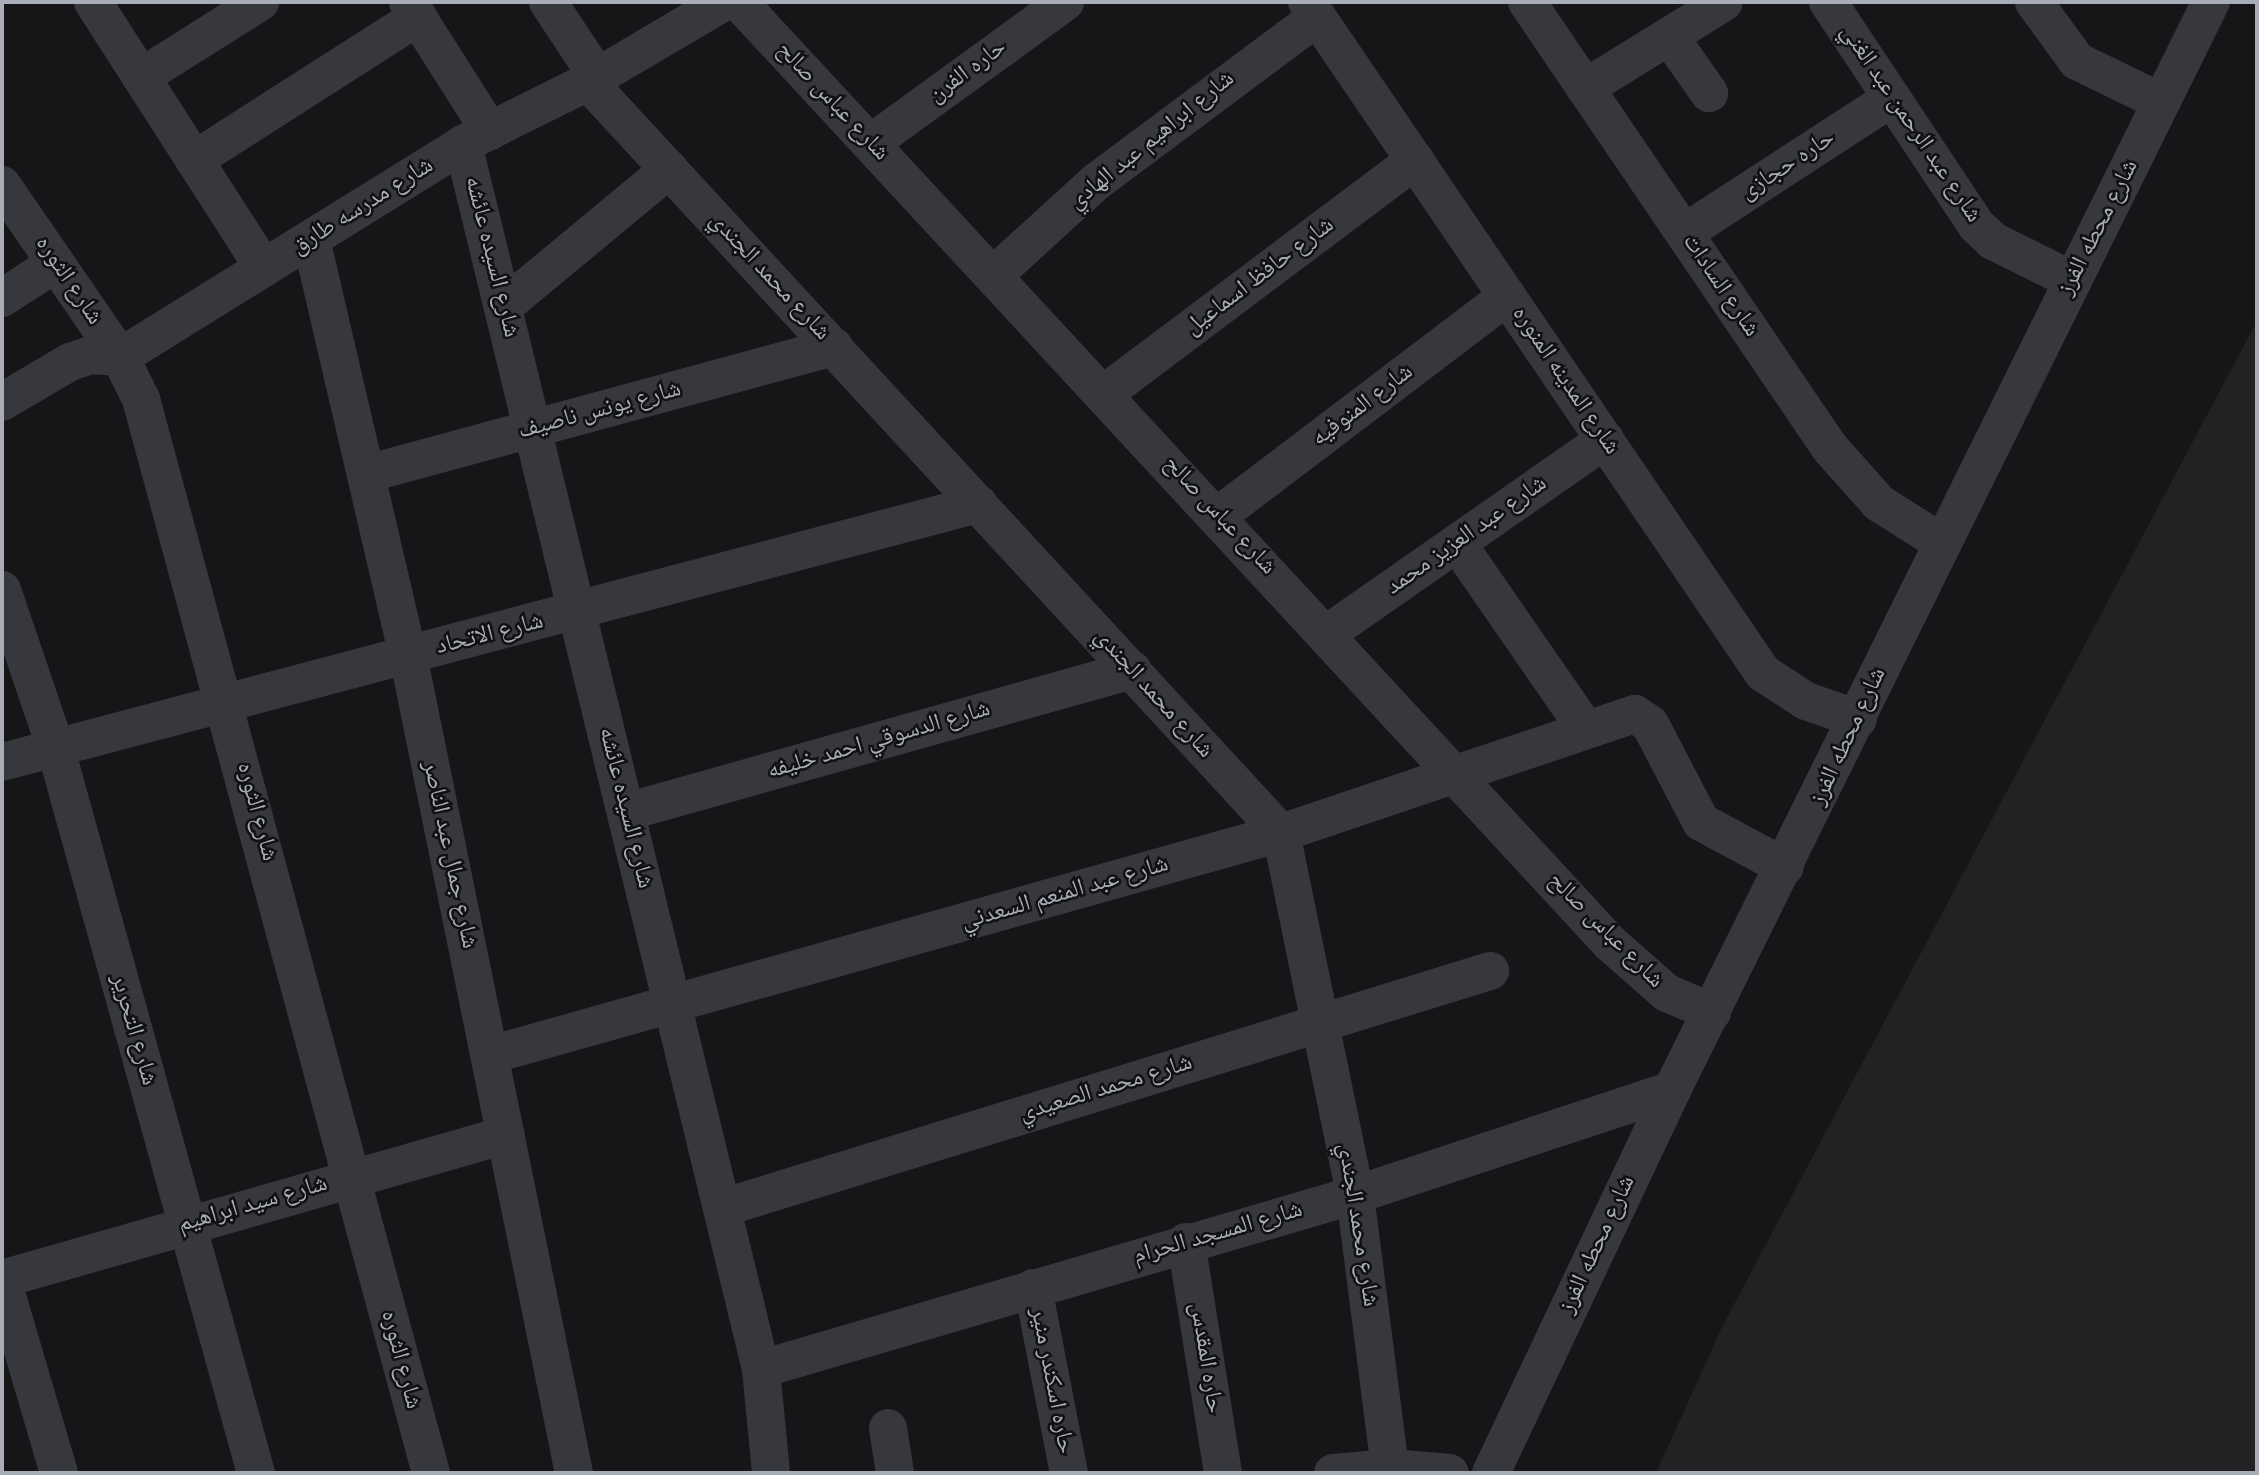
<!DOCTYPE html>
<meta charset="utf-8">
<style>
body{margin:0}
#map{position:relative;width:2259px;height:1475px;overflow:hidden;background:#161618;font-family:Overpass,"Noto Naskh Arabic",sans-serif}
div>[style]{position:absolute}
.built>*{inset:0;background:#222225}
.minor>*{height:38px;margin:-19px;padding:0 19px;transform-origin:19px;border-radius:19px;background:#37383d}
span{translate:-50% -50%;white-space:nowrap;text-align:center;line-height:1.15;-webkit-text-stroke:5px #111113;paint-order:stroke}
.street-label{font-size:24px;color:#a8adb8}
.frame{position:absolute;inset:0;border:4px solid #a8adb8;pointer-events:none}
</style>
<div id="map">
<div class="built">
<i style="clip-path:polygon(2257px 321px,2257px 1473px,1656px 1473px,1722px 1327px)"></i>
</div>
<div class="minor">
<i style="left:93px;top:2px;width:316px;rotate:57.3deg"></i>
<i style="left:408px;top:2px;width:153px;rotate:57.6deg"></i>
<i style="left:548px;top:2px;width:89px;rotate:56.5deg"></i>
<i style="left:739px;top:2px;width:1282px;rotate:47.21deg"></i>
<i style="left:1610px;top:943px;width:76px;rotate:41.3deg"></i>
<i style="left:1667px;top:993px;width:49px;rotate:22.9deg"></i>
<i style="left:1307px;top:2px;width:811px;rotate:55.8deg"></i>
<i style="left:1763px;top:673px;width:51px;rotate:33.1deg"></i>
<i style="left:1806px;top:701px;width:55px;rotate:19.1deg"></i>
<i style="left:1527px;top:2px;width:539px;rotate:55.81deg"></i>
<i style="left:1830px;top:448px;width:74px;rotate:48.3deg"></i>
<i style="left:1879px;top:503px;width:75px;rotate:32.4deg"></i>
<i style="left:1828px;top:2px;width:269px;rotate:56.4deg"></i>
<i style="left:1977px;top:226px;width:22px;rotate:43deg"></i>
<i style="left:1993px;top:241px;width:88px;rotate:26.3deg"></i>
<i style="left:2034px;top:2px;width:73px;rotate:53.9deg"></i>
<i style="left:2077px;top:61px;width:93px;rotate:26deg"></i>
<i style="left:1669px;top:36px;width:70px;rotate:54.9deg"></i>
<i style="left:141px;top:77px;width:141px;rotate:-32.2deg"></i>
<i style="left:588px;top:82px;width:1022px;rotate:47.3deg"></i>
<i style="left:1281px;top:833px;width:369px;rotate:78.4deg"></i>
<i style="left:1355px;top:1195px;width:275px;rotate:82.7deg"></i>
<i style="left:1585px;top:88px;width:163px;rotate:-31.7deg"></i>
<i style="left:871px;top:143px;width:240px;rotate:-36deg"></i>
<i style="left:463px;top:144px;width:1261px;rotate:76.33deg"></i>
<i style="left:761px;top:1369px;width:104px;rotate:84.5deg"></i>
<i style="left:194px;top:160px;width:266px;rotate:-32.6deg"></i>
<i style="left:2px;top:185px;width:209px;rotate:55.5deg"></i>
<i style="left:120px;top:357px;width:47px;rotate:63.4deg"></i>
<i style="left:141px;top:399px;width:1112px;rotate:74.89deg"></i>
<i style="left:1684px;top:233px;width:248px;rotate:-33deg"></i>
<i style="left:311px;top:239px;width:427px;rotate:76.9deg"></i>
<i style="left:408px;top:655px;width:835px;rotate:78.53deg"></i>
<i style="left:994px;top:275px;width:138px;rotate:-42.4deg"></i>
<i style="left:1096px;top:182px;width:276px;rotate:-36.7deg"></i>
<i style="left:2px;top:298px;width:64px;rotate:-32.9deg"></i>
<i style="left:503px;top:307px;width:216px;rotate:-39.7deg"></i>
<i style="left:1105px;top:393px;width:388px;rotate:-36.9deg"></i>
<i style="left:2px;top:402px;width:79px;rotate:-30.5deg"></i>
<i style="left:70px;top:362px;width:21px;rotate:-19deg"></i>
<i style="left:90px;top:355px;width:30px;rotate:4deg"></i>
<i style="left:120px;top:357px;width:404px;rotate:-31.8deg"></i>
<i style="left:463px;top:144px;width:140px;rotate:-26.4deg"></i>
<i style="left:588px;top:82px;width:158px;rotate:-30.5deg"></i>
<i style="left:366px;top:474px;width:485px;rotate:-15.2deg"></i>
<i style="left:1219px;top:515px;width:362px;rotate:-37.2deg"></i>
<i style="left:1457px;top:543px;width:225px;rotate:55.3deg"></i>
<i style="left:2px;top:590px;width:165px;rotate:71.2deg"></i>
<i style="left:55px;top:746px;width:754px;rotate:74.55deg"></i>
<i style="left:1328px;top:633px;width:338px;rotate:-34.9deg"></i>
<i style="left:2px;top:762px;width:1010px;rotate:-14.81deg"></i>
<i style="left:626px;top:812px;width:526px;rotate:-15.68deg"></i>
<i style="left:490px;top:1055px;width:822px;rotate:-15.68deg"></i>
<i style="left:1281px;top:833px;width:373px;rotate:-18.6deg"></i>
<i style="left:1635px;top:714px;width:18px;rotate:34deg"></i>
<i style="left:1650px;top:724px;width:110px;rotate:62.5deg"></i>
<i style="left:1701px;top:822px;width:95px;rotate:28.2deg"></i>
<i style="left:722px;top:1208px;width:804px;rotate:-17.15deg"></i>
<i style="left:1186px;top:1242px;width:234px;rotate:80.9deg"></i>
<i style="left:1033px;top:1288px;width:188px;rotate:79deg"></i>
<i style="left:761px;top:1369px;width:619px;rotate:-16.33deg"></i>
<i style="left:1355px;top:1195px;width:334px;rotate:-18.3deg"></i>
<i style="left:888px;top:1428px;width:46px;rotate:81.2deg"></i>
<i style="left:59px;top:1473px;width:202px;rotate:-106.4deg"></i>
<i style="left:2px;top:1279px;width:524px;rotate:-15.95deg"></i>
<i style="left:1333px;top:1473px;width:57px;rotate:-5deg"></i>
<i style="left:1390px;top:1468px;width:60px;rotate:4.8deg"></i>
<i style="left:1491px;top:1473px;width:424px;rotate:-64.7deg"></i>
<i style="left:1672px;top:1090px;width:1214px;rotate:-63.65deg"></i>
</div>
<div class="street-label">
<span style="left:968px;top:72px;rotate:-36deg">حاره الفرن</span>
<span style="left:832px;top:102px;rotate:47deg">شارع عباس صالح</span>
<span style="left:1910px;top:124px;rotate:56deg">شارع عبد الرحمن عبد الغني</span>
<span style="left:1152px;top:141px;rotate:-39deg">شارع ابراهيم عبد الهادي</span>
<span style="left:1788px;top:166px;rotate:-33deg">حاره حجازى</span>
<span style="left:363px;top:207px;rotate:-32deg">شارع مدرسه طارق</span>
<span style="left:2099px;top:228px;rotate:-63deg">شارع محطه الفرز</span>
<span style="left:491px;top:257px;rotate:76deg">شارع السيده عائشه</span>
<span style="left:769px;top:277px;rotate:47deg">شارع محمد الجندي</span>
<span style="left:1260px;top:277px;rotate:-37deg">شارع حافظ اسماعيل</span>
<span style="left:68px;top:281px;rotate:56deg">شارع الثوره</span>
<span style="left:1720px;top:286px;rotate:56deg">شارع السادات</span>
<span style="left:1565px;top:381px;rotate:56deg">شارع المدينه المنوره</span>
<span style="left:1363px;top:406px;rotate:-37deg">شارع المنوفيه</span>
<span style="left:600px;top:411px;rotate:-15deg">شارع يونس ناصيف</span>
<span style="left:1219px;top:516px;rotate:47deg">شارع عباس صالح</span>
<span style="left:1467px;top:536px;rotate:-35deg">شارع عبد العزيز محمد</span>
<span style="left:490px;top:635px;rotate:-14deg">شارع الاتحاد</span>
<span style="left:1153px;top:694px;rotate:48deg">شارع محمد الجندي</span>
<span style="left:1849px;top:737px;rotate:-65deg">شارع محطه الفرز</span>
<span style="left:879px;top:741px;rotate:-16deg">شارع الدسوقي احمد خليفه</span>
<span style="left:625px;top:808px;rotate:76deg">شارع السيده عائشه</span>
<span style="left:256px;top:812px;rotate:75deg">شارع الثوره</span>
<span style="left:449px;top:855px;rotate:78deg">شارع جمال عبد الناصر</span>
<span style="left:1065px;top:894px;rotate:-16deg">شارع عبد المنعم السعدني</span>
<span style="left:1605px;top:931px;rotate:45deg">شارع عباس صالح</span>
<span style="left:133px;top:1030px;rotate:74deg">شارع التحرير</span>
<span style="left:1106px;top:1089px;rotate:-17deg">شارع محمد الصعيدي</span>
<span style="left:253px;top:1205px;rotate:-16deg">شارع سيد ابراهيم</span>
<span style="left:1357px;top:1225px;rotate:81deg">شارع محمد الجندي</span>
<span style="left:1218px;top:1234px;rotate:-16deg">شارع المسجد الحرام</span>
<span style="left:1598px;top:1245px;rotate:-65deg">شارع محطه الفرز</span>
<span style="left:1205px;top:1358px;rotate:81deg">حاره المقدس</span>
<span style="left:400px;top:1360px;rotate:75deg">شارع الثوره</span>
<span style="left:1051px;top:1381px;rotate:79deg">حاره اسكندر منير</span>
</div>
<div class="frame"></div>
</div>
